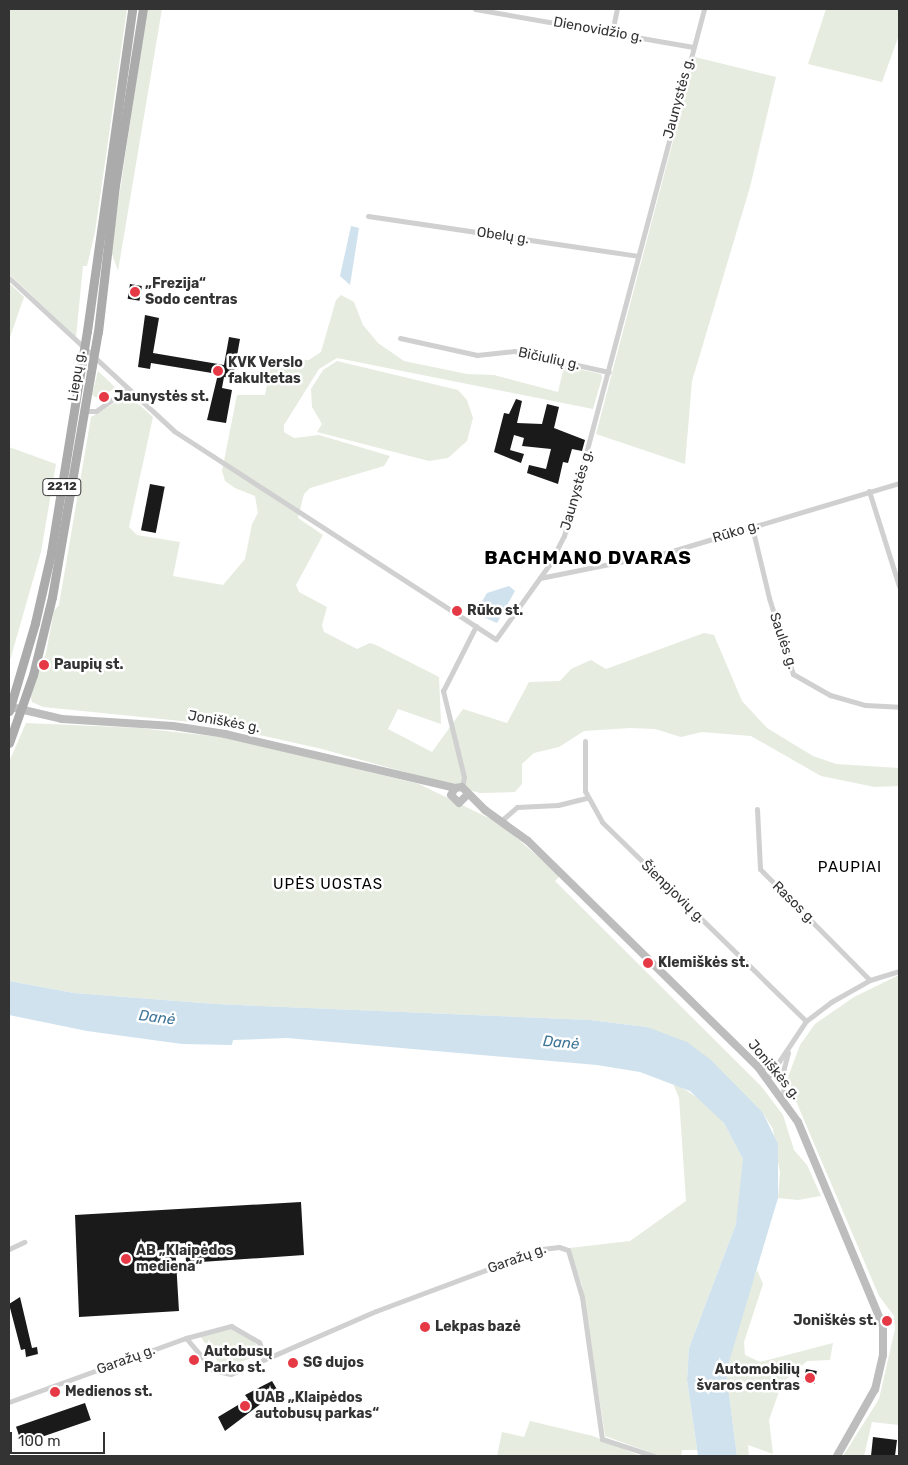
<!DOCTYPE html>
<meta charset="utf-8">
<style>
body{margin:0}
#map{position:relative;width:908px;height:1465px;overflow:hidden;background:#fff;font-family:Rubik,sans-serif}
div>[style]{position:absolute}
.green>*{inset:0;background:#e6ecdf}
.water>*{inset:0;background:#cfe2ee}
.building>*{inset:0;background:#1a1a1a;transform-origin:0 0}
.street>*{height:5px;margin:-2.5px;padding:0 2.5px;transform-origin:2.5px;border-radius:2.5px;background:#d0d0d0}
.secondary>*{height:8px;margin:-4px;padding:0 4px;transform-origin:4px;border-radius:4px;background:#bdbdbd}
.primary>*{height:9px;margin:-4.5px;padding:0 4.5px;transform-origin:4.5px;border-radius:4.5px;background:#ababab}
.dots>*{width:14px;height:14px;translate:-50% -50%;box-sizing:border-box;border:2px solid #fff;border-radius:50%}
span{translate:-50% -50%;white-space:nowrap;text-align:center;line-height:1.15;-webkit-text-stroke:5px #fff;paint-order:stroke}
.shield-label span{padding:1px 4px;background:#fff;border:1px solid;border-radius:4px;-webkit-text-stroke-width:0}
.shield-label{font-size:12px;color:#333;font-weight:700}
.street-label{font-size:14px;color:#333}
.poi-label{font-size:14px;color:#333;font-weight:700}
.left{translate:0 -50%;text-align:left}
.right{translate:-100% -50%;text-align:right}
.neighbourhood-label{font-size:15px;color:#000;letter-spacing:1px}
.water-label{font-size:15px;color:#3f7597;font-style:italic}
.district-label{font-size:19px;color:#000;font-weight:700;letter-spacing:1px}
.frame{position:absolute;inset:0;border:10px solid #333;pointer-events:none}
.scale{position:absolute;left:10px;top:1432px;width:95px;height:22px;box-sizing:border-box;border:2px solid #333;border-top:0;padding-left:6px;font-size:15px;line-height:18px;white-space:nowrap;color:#333;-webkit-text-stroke:4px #fff;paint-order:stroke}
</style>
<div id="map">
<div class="green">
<i style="clip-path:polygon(9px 9px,127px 9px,95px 232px,87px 266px,83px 266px,76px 337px,9px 274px)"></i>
<i style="clip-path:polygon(147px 9px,162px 9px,118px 271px,111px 251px)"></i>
<i style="clip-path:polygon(826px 9px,899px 9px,899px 35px,882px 82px,808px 64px)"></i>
<i style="clip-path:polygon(695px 57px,776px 77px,750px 187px,692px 381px,685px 464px,596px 434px)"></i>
<i style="clip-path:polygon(9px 283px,24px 297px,9px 340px)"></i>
<i style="clip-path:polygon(341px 295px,354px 302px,363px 325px,378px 343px,404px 361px,467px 374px,494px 375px,558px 392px,564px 366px,601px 374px,602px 378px,593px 409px,337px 358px,319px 369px,284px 425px,284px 432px,294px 438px,319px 435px,390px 456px,384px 466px,310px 488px,304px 494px,298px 518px,323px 535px,296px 585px,299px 592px,327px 607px,322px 625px,324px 632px,357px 649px,370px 643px,376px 645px,439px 677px,441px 724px,398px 709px,388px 729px,432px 752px,463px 709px,507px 723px,529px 682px,560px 681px,571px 669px,591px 660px,606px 669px,704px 633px,714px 635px,742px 701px,767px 728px,813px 756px,836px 764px,899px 768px,899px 786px,875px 787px,821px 776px,751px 736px,702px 732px,681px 737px,655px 729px,630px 728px,584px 731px,559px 747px,534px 753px,522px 764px,522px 784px,515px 792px,480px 793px,322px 749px,211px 724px,43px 707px,32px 702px,30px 694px,46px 653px,54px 611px,59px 605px,91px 417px,128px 395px,153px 417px,129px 527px,137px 535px,180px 542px,173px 576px,223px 585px,245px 559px,252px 524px,258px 513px,255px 496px,235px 488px,225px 481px,222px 471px,237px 395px,265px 395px,272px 359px,309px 360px,321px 352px,336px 300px)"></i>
<i style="clip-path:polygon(337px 361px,458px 390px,467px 400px,473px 418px,467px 441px,448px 458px,429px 461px,317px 432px,322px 424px,312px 407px,311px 389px,323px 370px)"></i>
<i style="clip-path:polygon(98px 371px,116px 388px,97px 398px,92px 395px)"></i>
<i style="clip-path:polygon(9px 447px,56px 464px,41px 552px,9px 664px)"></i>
<i style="clip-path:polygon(26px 723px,139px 728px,229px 738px,419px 784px,501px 824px,560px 876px,555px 881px,761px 1086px,783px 1115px,794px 1150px,807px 1165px,821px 1196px,798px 1200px,778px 1198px,780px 1173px,773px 1129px,763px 1113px,647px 1027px,590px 1020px,216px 1004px,74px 993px,9px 981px,9px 762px)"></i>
<i style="clip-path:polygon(899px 975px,899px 1425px,872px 1422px,864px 1456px,843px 1456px,879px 1399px,895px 1329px,894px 1316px,879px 1296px,787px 1080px,800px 1045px,815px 1024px,854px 997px)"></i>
<i style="clip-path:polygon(672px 1081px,707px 1104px,724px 1123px,743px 1159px,743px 1187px,736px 1224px,689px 1348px,687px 1380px,697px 1450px,682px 1450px,681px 1456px,660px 1456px,605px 1436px,582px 1285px,569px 1248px,630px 1241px,686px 1201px,679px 1098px)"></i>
<i style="clip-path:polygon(757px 1270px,763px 1284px,744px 1342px,745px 1355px,760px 1362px,833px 1343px,830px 1360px,807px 1361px,782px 1383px,769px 1420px,773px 1454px,748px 1445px,749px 1456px,737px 1456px,726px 1372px,738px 1320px)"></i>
<i style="clip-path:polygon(228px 1327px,253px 1341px,259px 1348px,257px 1356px,230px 1366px,219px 1363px,200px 1336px)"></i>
<i style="clip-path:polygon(530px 1421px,593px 1436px,640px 1456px,497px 1456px,502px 1432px,524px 1437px)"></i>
</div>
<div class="water">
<i style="clip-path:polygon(351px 226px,359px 228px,350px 285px,340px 276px)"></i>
<i style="clip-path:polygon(509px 586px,515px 591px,497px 623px,479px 615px,478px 608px,487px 593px)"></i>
<i style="clip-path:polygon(9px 981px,74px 993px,216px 1004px,590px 1020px,647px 1027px,687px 1042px,711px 1060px,763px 1113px,778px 1144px,778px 1198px,726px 1372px,737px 1456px,698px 1456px,687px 1380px,689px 1348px,736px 1224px,743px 1159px,724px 1123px,690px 1091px,640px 1072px,597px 1065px,287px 1038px,233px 1040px,232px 1045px,182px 1044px,87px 1031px,9px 1015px)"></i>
</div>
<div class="building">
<i style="left:130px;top:284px;width:12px;height:15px;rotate:9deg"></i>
<i style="clip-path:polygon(145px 315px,159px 318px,153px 353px,224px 365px,229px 337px,240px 339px,233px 378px,224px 377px,222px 388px,232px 390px,226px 423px,207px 420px,218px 374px,151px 363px,150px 369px,138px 367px)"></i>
<i style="clip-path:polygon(516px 399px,522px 401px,517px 423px,542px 424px,547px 404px,559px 407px,554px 428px,585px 440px,582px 451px,572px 449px,568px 463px,563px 462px,558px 484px,527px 473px,529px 465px,546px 469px,551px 449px,522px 446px,524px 438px,514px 435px,510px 450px,524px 454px,521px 463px,494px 452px,504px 413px,509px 414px)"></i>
<i style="left:150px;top:484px;width:15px;height:47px;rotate:11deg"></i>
<i style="clip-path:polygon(301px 1202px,304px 1255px,186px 1263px,185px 1243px,175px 1244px,179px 1311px,79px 1317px,75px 1215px)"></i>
<i style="clip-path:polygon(20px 1297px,32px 1348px,37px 1347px,38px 1354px,26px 1357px,25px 1349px,21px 1350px,9px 1304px)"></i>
<i style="left:806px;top:1369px;width:11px;height:13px;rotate:10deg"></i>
<i style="clip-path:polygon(272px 1381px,278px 1391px,225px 1431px,218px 1417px,248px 1399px,245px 1395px)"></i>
<i style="left:85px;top:1403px;width:18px;height:73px;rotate:71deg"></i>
<i style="clip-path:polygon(873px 1437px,897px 1440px,895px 1456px,871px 1456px)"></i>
</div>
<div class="street">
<i style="left:475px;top:9px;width:220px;rotate:9.9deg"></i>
<i style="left:612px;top:32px;width:24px;rotate:-78deg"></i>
<i style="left:368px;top:216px;width:273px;rotate:8.4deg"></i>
<i style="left:9px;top:278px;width:225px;rotate:42.8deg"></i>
<i style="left:174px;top:431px;width:383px;rotate:32.9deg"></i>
<i style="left:496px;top:639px;width:91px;rotate:-54.4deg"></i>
<i style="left:549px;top:565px;width:33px;rotate:-63deg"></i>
<i style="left:564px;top:536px;width:545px;rotate:-75.12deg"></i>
<i style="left:400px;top:338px;width:79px;rotate:12.4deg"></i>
<i style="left:477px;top:355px;width:37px;rotate:-6deg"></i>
<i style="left:514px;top:351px;width:97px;rotate:12.5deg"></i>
<i style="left:85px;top:411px;width:11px"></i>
<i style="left:96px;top:411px;width:39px;rotate:-35deg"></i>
<i style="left:869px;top:491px;width:100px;rotate:72.5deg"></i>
<i style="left:752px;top:527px;width:73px;rotate:76.5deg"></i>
<i style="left:769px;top:598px;width:80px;rotate:72.5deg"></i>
<i style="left:793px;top:674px;width:43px;rotate:29.6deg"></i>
<i style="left:830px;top:695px;width:36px;rotate:16deg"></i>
<i style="left:865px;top:705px;width:34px;rotate:3deg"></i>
<i style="left:540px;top:578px;width:132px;rotate:-11.4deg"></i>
<i style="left:669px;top:552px;width:240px;rotate:-16.7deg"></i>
<i style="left:585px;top:741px;width:50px;rotate:90deg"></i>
<i style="left:585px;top:791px;width:35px;rotate:61deg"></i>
<i style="left:602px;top:822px;width:285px;rotate:44.3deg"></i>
<i style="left:462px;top:787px;width:10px;rotate:-79deg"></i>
<i style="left:464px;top:777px;width:89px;rotate:-103.7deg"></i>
<i style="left:443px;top:691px;width:73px;rotate:-63.1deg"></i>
<i style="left:757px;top:809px;width:60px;rotate:87.1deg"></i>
<i style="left:760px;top:869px;width:156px;rotate:45.3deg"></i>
<i style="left:502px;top:820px;width:20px;rotate:-41deg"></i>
<i style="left:517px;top:807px;width:41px;rotate:-2.8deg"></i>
<i style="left:558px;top:805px;width:29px;rotate:-14deg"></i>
<i style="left:758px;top:1067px;width:11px;rotate:5deg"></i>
<i style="left:769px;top:1068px;width:10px;rotate:-29deg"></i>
<i style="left:778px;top:1063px;width:50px;rotate:-56.3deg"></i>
<i style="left:806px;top:1021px;width:31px;rotate:-37deg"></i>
<i style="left:831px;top:1002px;width:45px;rotate:-29.4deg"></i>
<i style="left:870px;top:980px;width:30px;rotate:-17deg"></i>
<i style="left:767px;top:1077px;width:19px;rotate:-28deg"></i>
<i style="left:784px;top:1098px;width:23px;rotate:-95deg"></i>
<i style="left:782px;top:1075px;width:23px;rotate:-75deg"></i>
<i style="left:9px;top:1249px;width:17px;rotate:-25deg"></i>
<i style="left:186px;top:1338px;width:47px;rotate:-14.9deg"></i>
<i style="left:231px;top:1326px;width:32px;rotate:30deg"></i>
<i style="left:259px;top:1342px;width:17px;rotate:69deg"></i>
<i style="left:9px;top:1402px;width:188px;rotate:-19.9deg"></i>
<i style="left:186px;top:1338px;width:42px;rotate:49.8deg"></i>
<i style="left:213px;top:1370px;width:18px;rotate:13deg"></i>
<i style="left:231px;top:1374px;width:158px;rotate:-23.5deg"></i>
<i style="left:376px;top:1311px;width:177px;rotate:-20.5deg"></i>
<i style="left:542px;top:1249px;width:17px;rotate:-7deg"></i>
<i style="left:559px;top:1247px;width:9px;rotate:18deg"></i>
<i style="left:568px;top:1250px;width:49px;rotate:73.4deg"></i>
<i style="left:582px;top:1297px;width:143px;rotate:82deg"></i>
<i style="left:602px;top:1439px;width:55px;rotate:18.1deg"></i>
</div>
<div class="secondary">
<i style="left:11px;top:707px;width:52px;rotate:13.2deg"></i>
<i style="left:62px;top:719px;width:111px;rotate:3.6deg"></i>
<i style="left:173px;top:726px;width:53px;rotate:8.7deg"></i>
<i style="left:225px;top:734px;width:236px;rotate:13.2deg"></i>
<i style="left:467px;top:795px;width:11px;rotate:135deg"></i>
<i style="left:459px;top:803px;width:11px;rotate:-135deg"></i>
<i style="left:451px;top:795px;width:8px;rotate:-60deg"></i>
<i style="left:455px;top:788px;width:7px;rotate:-8deg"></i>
<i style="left:462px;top:787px;width:33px;rotate:45deg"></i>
<i style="left:485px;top:810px;width:53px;rotate:35.8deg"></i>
<i style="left:528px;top:841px;width:322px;rotate:44.5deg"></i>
<i style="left:758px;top:1067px;width:68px;rotate:54deg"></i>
<i style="left:798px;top:1122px;width:221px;rotate:67.4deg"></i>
<i style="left:883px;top:1326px;width:29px;rotate:90deg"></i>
<i style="left:883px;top:1355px;width:35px;rotate:103deg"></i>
<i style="left:875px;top:1389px;width:77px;rotate:119.6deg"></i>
</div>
<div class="primary">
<i style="left:9px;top:711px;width:92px;rotate:-73.5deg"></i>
<i style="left:35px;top:623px;width:72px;rotate:-77.1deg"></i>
<i style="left:51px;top:553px;width:225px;rotate:-80.8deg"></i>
<i style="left:87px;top:331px;width:325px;rotate:-82deg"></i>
<i style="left:9px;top:743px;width:72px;rotate:-70.6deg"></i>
<i style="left:33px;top:675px;width:80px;rotate:-76.3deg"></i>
<i style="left:52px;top:597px;width:269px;rotate:-80.2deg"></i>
<i style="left:98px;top:332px;width:148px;rotate:-83.4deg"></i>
<i style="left:115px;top:185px;width:178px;rotate:-81deg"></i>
</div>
<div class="dots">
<i style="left:135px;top:292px;background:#e63946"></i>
<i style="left:218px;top:371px;background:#e63946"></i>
<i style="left:104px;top:397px;background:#e63946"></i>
<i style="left:457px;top:611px;background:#e63946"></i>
<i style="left:44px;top:665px;background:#e63946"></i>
<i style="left:648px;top:963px;background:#e63946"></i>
<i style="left:126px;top:1259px;background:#e63946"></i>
<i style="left:887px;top:1321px;background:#e63946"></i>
<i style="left:425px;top:1327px;background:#e63946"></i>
<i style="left:194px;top:1360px;background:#e63946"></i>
<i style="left:293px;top:1363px;background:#e63946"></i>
<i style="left:810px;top:1378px;background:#e63946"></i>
<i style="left:55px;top:1392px;background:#e63946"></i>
<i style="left:245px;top:1406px;background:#e63946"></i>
</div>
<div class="shield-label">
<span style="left:62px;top:487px">2212</span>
</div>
<div class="street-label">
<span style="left:598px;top:30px;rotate:10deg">Dienovidžio g.</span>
<span style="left:679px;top:98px;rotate:-75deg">Jaunystės g.</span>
<span style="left:503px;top:236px;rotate:8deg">Obelų g.</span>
<span style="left:549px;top:359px;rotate:12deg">Bičiulių g.</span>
<span style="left:77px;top:376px;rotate:-81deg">Liepų g.</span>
<span style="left:577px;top:490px;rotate:-74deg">Jaunystės g.</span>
<span style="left:736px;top:532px;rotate:-17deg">Rūko g.</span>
<span style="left:783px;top:641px;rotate:71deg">Saulės g.</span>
<span style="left:224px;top:722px;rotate:10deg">Joniškės g.</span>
<span style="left:673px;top:892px;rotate:44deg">Šienpjovių g.</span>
<span style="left:794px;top:903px;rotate:44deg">Rasos g.</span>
<span style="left:774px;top:1070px;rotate:50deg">Joniškės g.</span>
<span style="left:517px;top:1259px;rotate:-20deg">Garažų g.</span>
<span style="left:126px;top:1360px;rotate:-20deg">Garažų g.</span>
</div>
<div class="poi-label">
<span class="left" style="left:145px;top:292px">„Frezija“<br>Sodo centras</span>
<span class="left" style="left:228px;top:371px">KVK Verslo<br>fakultetas</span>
<span class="left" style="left:114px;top:397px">Jaunystės st.</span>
<span class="left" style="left:467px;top:611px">Rūko st.</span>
<span class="left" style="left:54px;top:665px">Paupių st.</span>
<span class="left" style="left:658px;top:963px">Klemiškės st.</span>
<span class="left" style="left:136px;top:1259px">AB „Klaipėdos<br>mediena“</span>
<span class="right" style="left:877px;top:1321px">Joniškės st.</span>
<span class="left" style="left:435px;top:1327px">Lekpas bazė</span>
<span class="left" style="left:204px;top:1360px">Autobusų<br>Parko st.</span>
<span class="left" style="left:303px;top:1363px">SG dujos</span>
<span class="right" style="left:800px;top:1378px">Automobilių<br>švaros centras</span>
<span class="left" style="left:65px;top:1392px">Medienos st.</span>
<span class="left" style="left:255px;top:1406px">UAB „Klaipėdos<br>autobusų parkas“</span>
</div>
<div class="neighbourhood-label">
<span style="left:850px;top:868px">PAUPIAI</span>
<span style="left:328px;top:885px">UPĖS UOSTAS</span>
</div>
<div class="water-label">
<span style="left:157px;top:1018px;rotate:7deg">Danė</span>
<span style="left:561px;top:1043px;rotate:5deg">Danė</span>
</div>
<div class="district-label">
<span style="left:588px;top:558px">BACHMANO DVARAS</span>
</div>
<div class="frame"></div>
<div class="scale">100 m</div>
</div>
